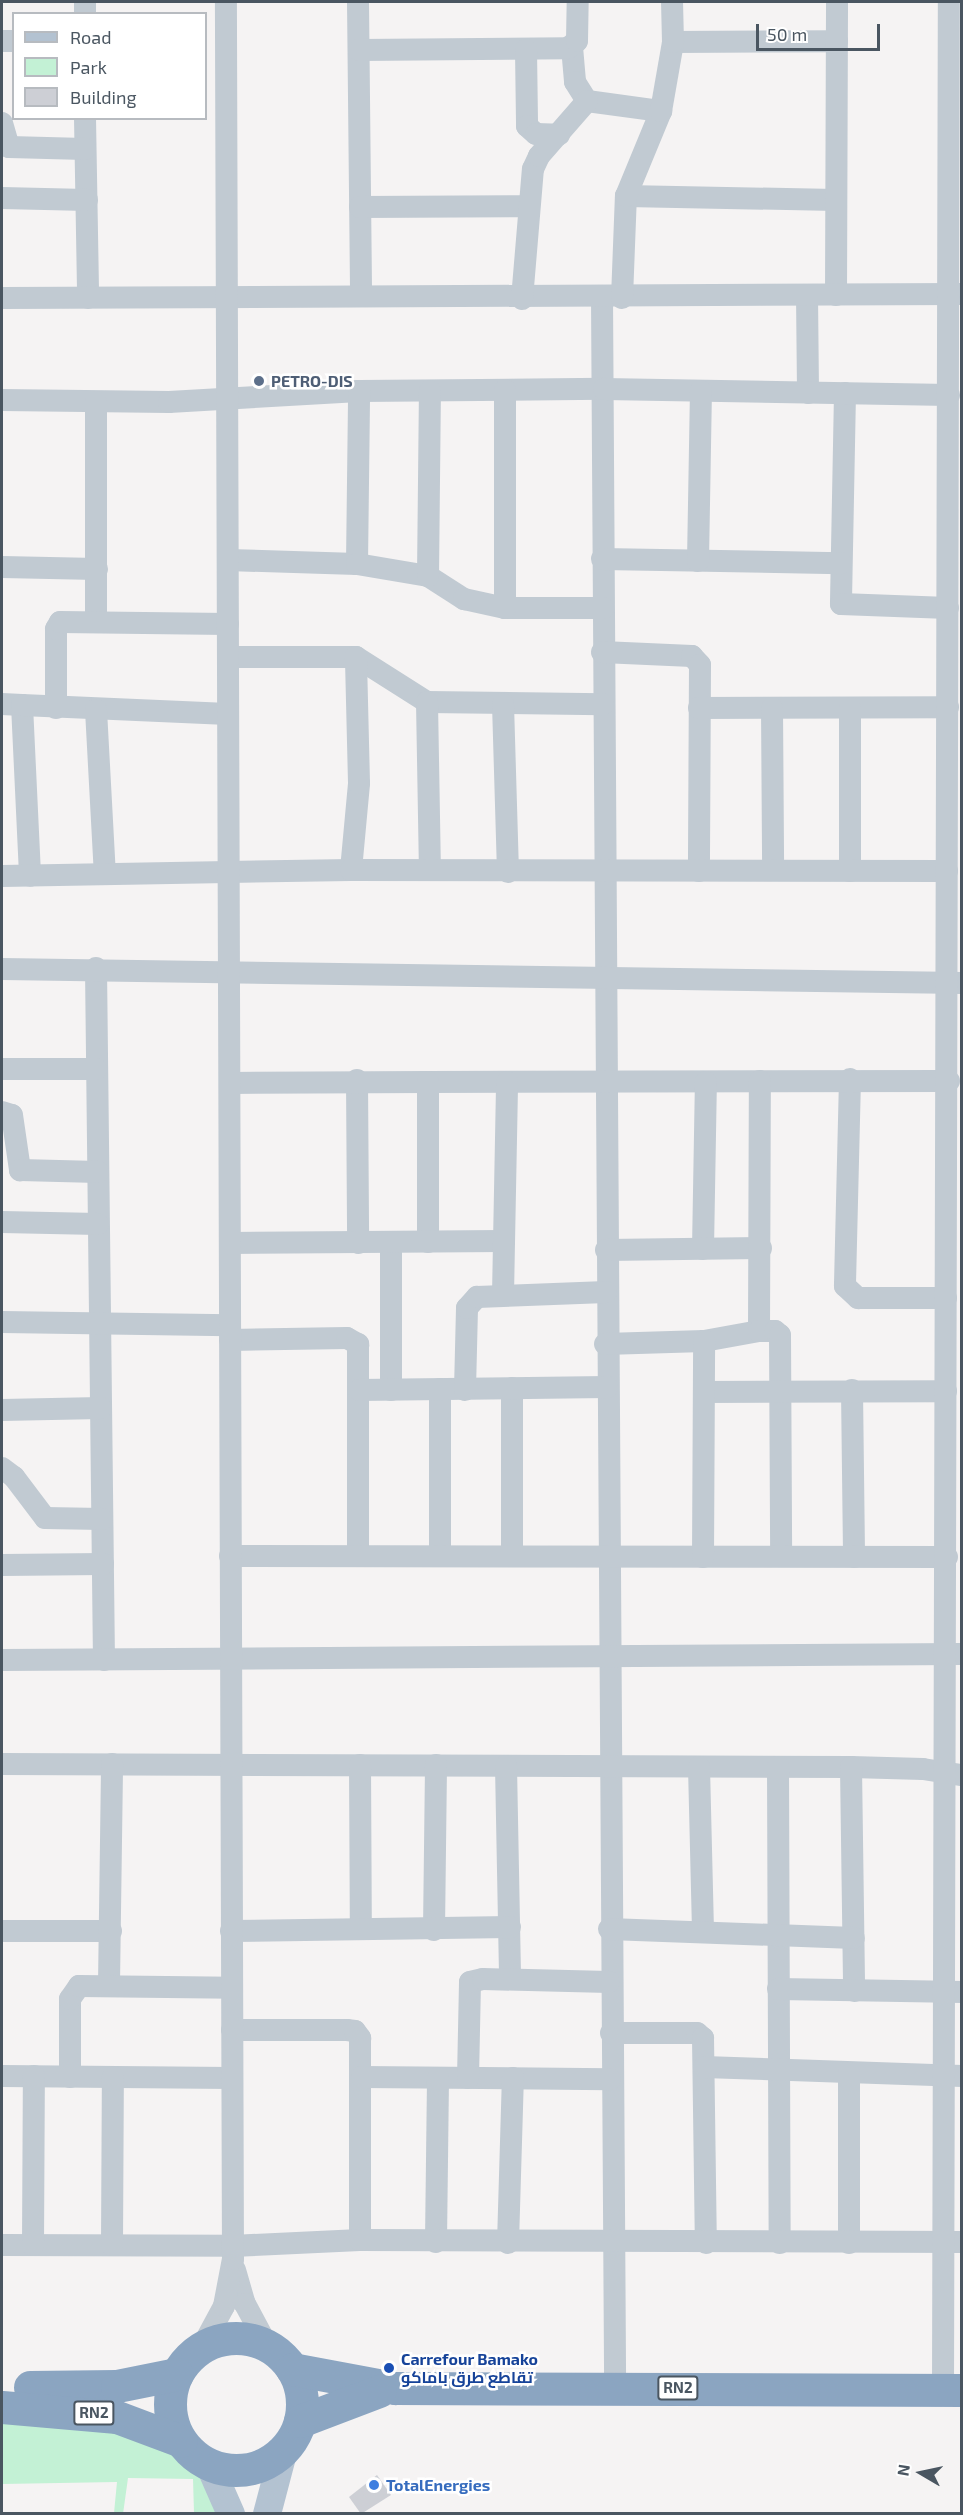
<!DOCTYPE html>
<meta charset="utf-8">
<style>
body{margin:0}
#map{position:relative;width:963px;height:2515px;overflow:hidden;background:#f5f3f3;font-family:"Exo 2",Cairo,sans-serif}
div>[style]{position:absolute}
.green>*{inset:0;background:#c3f1d5}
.building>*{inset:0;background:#cdcfd5}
.minor>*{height:22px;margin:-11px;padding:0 11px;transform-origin:11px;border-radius:11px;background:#c1cad2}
.major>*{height:28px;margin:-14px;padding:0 14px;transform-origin:14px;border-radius:14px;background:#b3c2d1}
.highway>*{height:33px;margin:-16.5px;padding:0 16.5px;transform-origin:16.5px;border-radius:16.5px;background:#8ba5c1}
.highway>.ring{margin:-16.5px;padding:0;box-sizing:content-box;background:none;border:33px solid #8ba5c1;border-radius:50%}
.dots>*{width:16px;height:16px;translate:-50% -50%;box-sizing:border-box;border:3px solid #fff;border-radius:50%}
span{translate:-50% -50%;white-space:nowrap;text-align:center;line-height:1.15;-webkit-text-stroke:5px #fff;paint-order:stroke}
.shield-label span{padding:2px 4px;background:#fff;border:2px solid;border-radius:4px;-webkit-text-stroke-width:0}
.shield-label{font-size:15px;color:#4a5661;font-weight:700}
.service-label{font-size:16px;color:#4e5e75;font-weight:700}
.left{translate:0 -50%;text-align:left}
.transit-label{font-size:16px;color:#164399;font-weight:700}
.shop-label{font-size:16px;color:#366cbe;font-weight:700}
.frame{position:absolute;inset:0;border:3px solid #4a5661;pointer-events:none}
.legend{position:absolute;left:12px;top:12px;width:195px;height:108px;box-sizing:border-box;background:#fff;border:2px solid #b7bbc0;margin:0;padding:8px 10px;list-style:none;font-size:18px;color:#4a5661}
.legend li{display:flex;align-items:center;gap:12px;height:30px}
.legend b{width:30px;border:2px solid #b7bbc0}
.north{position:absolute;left:891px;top:2443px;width:60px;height:60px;-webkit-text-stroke:4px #fff;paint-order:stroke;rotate:279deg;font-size:16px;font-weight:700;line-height:24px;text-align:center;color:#4a5661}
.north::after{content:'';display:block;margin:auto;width:21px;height:27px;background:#4a5661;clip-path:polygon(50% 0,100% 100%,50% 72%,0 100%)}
.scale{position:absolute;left:756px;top:24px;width:124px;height:27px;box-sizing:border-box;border:3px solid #4a5661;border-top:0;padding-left:8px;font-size:18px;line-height:21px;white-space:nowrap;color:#4a5661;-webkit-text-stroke:4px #fff;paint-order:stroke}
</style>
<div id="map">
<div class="green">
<i style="clip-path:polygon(2px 2418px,114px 2426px,175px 2446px,203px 2473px,217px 2513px,194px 2513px,193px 2479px,128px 2478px,123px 2514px,114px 2513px,117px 2482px,2px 2484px)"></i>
</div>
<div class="building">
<i style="clip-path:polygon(377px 2475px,391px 2495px,361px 2514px,349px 2497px)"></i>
</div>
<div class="minor">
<i style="left:358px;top:2px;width:294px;rotate:89.4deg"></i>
<i style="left:85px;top:14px;width:12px;rotate:-90deg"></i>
<i style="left:2px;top:41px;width:12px"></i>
<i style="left:673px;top:42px;width:164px;rotate:-0.3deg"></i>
<i style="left:572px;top:47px;width:35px;rotate:85deg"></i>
<i style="left:575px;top:82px;width:22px;rotate:58deg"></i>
<i style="left:587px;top:101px;width:75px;rotate:7.7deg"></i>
<i style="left:359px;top:50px;width:209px;rotate:-0.5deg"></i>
<i style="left:568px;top:48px;width:11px;rotate:-38deg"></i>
<i style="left:577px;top:41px;width:39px;rotate:-89deg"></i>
<i style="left:526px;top:50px;width:76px;rotate:89.2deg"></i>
<i style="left:527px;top:126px;width:12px;rotate:42deg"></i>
<i style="left:536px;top:134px;width:23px;rotate:2deg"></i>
<i style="left:85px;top:118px;width:180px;rotate:89deg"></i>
<i style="left:2px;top:123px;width:25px;rotate:74deg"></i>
<i style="left:9px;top:147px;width:76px;rotate:1.5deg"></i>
<i style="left:626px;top:196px;width:210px;rotate:1.1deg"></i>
<i style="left:2px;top:198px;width:85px;rotate:1.3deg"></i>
<i style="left:360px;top:207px;width:167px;rotate:-0.3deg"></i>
<i style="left:807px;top:295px;width:98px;rotate:89.4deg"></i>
<i style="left:836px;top:295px;width:293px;rotate:-89.8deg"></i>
<i style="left:602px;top:297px;width:2091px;rotate:89.64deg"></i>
<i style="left:2px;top:298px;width:960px;rotate:-0.24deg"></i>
<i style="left:622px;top:298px;width:102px;rotate:-87.8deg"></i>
<i style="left:626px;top:196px;width:92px;rotate:-67.6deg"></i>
<i style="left:661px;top:111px;width:70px;rotate:-80.1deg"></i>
<i style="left:673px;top:42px;width:40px;rotate:-91.4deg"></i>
<i style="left:522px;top:299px;width:130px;rotate:-85.2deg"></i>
<i style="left:533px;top:169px;width:14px;rotate:-65deg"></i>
<i style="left:539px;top:156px;width:73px;rotate:-48.9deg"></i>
<i style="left:845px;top:393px;width:211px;rotate:91.1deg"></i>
<i style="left:841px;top:604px;width:107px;rotate:2.1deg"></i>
<i style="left:2px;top:400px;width:167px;rotate:0.7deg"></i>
<i style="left:169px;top:402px;width:190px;rotate:-3.3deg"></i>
<i style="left:359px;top:391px;width:245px;rotate:-0.5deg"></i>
<i style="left:604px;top:389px;width:345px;rotate:1deg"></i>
<i style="left:602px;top:559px;width:239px;rotate:1deg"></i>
<i style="left:228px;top:560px;width:129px;rotate:1.8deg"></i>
<i style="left:357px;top:564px;width:173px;rotate:-89.3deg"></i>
<i style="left:698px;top:561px;width:170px;rotate:-89deg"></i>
<i style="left:357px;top:564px;width:72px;rotate:9.6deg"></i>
<i style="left:428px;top:576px;width:43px;rotate:32.6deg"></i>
<i style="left:464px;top:599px;width:42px;rotate:12.4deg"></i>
<i style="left:505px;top:608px;width:98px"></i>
<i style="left:2px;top:567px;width:95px;rotate:1.2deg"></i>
<i style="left:428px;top:576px;width:185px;rotate:-89.4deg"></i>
<i style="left:505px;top:608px;width:218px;rotate:-90deg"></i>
<i style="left:96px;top:620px;width:218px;rotate:-90deg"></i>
<i style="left:602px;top:652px;width:90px;rotate:2.5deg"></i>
<i style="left:692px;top:656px;width:12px;rotate:48deg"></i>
<i style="left:700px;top:665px;width:206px;rotate:90.3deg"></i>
<i style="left:228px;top:657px;width:128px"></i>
<i style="left:356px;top:657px;width:84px;rotate:32.4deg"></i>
<i style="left:427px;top:702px;width:176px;rotate:0.7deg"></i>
<i style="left:427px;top:702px;width:168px;rotate:89deg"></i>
<i style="left:2px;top:704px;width:20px;rotate:3deg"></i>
<i style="left:22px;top:705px;width:171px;rotate:87.3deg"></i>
<i style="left:503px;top:704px;width:168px;rotate:88.3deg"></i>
<i style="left:22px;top:705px;width:206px;rotate:2.5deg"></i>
<i style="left:56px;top:708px;width:79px;rotate:-90deg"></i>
<i style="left:56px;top:629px;width:8px;rotate:-60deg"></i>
<i style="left:60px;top:622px;width:168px;rotate:0.7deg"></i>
<i style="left:699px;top:708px;width:249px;rotate:-0.2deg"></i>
<i style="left:772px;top:708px;width:162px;rotate:89.6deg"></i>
<i style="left:850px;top:708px;width:163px;rotate:90deg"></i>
<i style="left:96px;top:710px;width:164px;rotate:86.9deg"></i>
<i style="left:351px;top:870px;width:87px;rotate:-84.7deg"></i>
<i style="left:359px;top:783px;width:126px;rotate:-91.4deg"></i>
<i style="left:2px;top:876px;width:349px;rotate:-1deg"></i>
<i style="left:351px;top:870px;width:596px;rotate:0.1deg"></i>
<i style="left:96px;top:968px;width:692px;rotate:89.34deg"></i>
<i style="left:2px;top:969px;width:960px;rotate:0.84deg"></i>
<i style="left:2px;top:1069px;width:94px"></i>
<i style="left:850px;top:1079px;width:207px;rotate:91.4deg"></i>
<i style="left:845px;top:1286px;width:18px;rotate:43deg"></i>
<i style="left:858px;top:1298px;width:88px"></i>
<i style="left:357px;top:1080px;width:163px;rotate:89.6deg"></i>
<i style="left:428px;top:1082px;width:521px;rotate:-0.11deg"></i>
<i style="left:230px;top:1083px;width:198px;rotate:-0.3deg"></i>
<i style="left:428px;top:1082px;width:160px;rotate:90deg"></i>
<i style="left:2px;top:1112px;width:10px;rotate:17deg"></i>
<i style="left:12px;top:1115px;width:56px;rotate:81.7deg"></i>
<i style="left:20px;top:1170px;width:78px;rotate:1.5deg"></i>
<i style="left:2px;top:1222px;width:96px;rotate:1.2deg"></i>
<i style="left:391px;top:1242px;width:148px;rotate:90deg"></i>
<i style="left:230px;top:1243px;width:274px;rotate:-0.4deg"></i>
<i style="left:703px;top:1249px;width:167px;rotate:-89deg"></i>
<i style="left:606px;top:1250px;width:155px;rotate:-0.7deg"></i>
<i style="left:503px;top:1295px;width:213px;rotate:-88.9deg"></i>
<i style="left:2px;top:1322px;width:228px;rotate:0.8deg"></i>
<i style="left:759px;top:1331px;width:250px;rotate:-89.8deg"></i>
<i style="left:230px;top:1340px;width:117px;rotate:-1deg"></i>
<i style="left:347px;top:1338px;width:13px;rotate:29deg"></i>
<i style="left:358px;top:1344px;width:212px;rotate:90deg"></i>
<i style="left:605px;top:1344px;width:99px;rotate:-1.7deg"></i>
<i style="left:704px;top:1341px;width:56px;rotate:-10.3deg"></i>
<i style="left:759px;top:1331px;width:16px"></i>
<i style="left:775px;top:1331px;width:6px;rotate:39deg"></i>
<i style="left:780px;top:1335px;width:221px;rotate:89.7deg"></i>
<i style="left:512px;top:1388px;width:168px;rotate:90deg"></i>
<i style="left:440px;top:1389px;width:167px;rotate:90deg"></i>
<i style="left:359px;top:1390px;width:248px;rotate:-0.7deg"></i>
<i style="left:465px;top:1390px;width:82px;rotate:-88.6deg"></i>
<i style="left:467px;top:1308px;width:15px;rotate:-48deg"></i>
<i style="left:477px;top:1297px;width:129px;rotate:-2.2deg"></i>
<i style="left:852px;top:1390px;width:167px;rotate:89.3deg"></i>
<i style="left:705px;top:1392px;width:241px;rotate:-0.2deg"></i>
<i style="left:2px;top:1410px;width:99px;rotate:-1.2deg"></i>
<i style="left:2px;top:1468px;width:15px;rotate:37deg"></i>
<i style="left:14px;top:1477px;width:51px;rotate:52.9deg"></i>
<i style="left:45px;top:1518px;width:57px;rotate:1deg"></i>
<i style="left:230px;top:1556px;width:717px;rotate:0.08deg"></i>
<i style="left:703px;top:1557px;width:216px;rotate:-89.7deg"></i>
<i style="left:2px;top:1565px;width:101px;rotate:-0.6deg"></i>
<i style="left:2px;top:1660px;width:958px;rotate:-0.36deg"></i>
<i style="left:2px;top:1764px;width:849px;rotate:0.2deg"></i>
<i style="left:851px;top:1767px;width:72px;rotate:1.6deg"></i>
<i style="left:923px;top:1769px;width:39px;rotate:9deg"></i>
<i style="left:360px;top:1765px;width:164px;rotate:89.7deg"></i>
<i style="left:506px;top:1766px;width:213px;rotate:88.9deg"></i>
<i style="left:699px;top:1767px;width:165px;rotate:88.6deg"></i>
<i style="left:778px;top:1767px;width:476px;rotate:89.8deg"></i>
<i style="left:851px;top:1767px;width:224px;rotate:89.2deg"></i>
<i style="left:609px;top:1929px;width:245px;rotate:2.1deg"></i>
<i style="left:434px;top:1930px;width:165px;rotate:-89.3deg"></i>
<i style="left:2px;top:1931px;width:109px"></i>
<i style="left:231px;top:1931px;width:279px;rotate:-0.8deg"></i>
<i style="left:109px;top:1984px;width:220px;rotate:-89.2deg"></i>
<i style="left:778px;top:1989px;width:184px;rotate:0.9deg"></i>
<i style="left:232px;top:2030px;width:115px"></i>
<i style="left:347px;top:2030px;width:8px;rotate:7deg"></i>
<i style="left:355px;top:2031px;width:9px;rotate:54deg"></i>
<i style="left:360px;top:2038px;width:202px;rotate:90deg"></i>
<i style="left:611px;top:2033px;width:86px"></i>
<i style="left:697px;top:2033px;width:8px;rotate:40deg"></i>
<i style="left:703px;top:2038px;width:205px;rotate:89.2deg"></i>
<i style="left:704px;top:2067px;width:258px;rotate:2deg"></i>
<i style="left:2px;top:2076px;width:230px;rotate:0.5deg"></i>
<i style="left:70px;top:2077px;width:78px;rotate:-90deg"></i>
<i style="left:70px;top:1999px;width:16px;rotate:-55deg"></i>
<i style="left:79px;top:1986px;width:153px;rotate:0.7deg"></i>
<i style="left:362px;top:2077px;width:248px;rotate:0.5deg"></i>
<i style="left:468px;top:2078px;width:96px;rotate:-88.8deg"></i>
<i style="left:470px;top:1982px;width:13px;rotate:-13deg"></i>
<i style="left:483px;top:1979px;width:126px;rotate:1.4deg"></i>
<i style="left:436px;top:2242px;width:164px;rotate:-89.3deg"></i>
<i style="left:508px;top:2243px;width:165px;rotate:-88.3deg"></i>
<i style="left:849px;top:2243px;width:170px;rotate:-90deg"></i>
<i style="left:2px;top:2245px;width:230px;rotate:0.2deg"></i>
<i style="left:232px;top:2246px;width:128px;rotate:-2.7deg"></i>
<i style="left:360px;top:2240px;width:602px;rotate:0.19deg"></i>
<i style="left:33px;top:2245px;width:169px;rotate:-89.7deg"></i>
<i style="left:112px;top:2245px;width:168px;rotate:-89.7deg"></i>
<i style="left:235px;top:2270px;width:35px;rotate:74deg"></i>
<i style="left:245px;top:2304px;width:47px;rotate:61.8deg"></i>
<i style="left:202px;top:2347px;width:47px;rotate:-61.8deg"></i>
<i style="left:224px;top:2306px;width:48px;rotate:-79.2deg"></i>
<i style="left:233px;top:2259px;width:2257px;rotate:-90.18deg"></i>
<i style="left:943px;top:2390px;width:2388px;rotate:-89.86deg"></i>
</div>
<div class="major">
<i style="left:209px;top:2464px;width:55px;rotate:66.3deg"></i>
<i style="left:267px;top:2514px;width:67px;rotate:-75.3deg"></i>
</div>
<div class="highway">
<i class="ring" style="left:170px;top:2338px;width:99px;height:99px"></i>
<i style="left:292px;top:2369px;width:105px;rotate:10.5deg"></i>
<i style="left:395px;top:2388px;width:567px;rotate:0.2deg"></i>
<i style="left:30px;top:2387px;width:87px;rotate:-0.7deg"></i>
<i style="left:117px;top:2386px;width:61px;rotate:-11.3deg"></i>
<i style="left:2px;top:2407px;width:115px;rotate:5deg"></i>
<i style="left:117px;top:2417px;width:68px;rotate:20.6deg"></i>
<i style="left:300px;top:2421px;width:85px;rotate:-20.8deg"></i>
</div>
<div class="dots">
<i style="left:259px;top:381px;background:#5c6f8a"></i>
<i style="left:389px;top:2368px;background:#1a4fb4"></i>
<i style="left:374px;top:2485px;background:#3f7fe0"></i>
</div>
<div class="shield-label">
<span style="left:678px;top:2388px">RN2</span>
<span style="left:94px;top:2413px">RN2</span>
</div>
<div class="service-label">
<span class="left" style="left:271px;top:381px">PETRO-DIS</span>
</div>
<div class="transit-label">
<span class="left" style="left:401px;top:2368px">Carrefour Bamako<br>تقاطع طرق باماكو</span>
</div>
<div class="shop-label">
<span class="left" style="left:386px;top:2485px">TotalEnergies</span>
</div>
<div class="frame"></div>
<ul class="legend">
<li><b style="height:8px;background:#b3c2d1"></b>Road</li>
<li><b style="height:16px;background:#c3f1d5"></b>Park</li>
<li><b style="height:16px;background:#cdcfd5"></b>Building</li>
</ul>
<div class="north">N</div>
<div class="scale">50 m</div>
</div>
